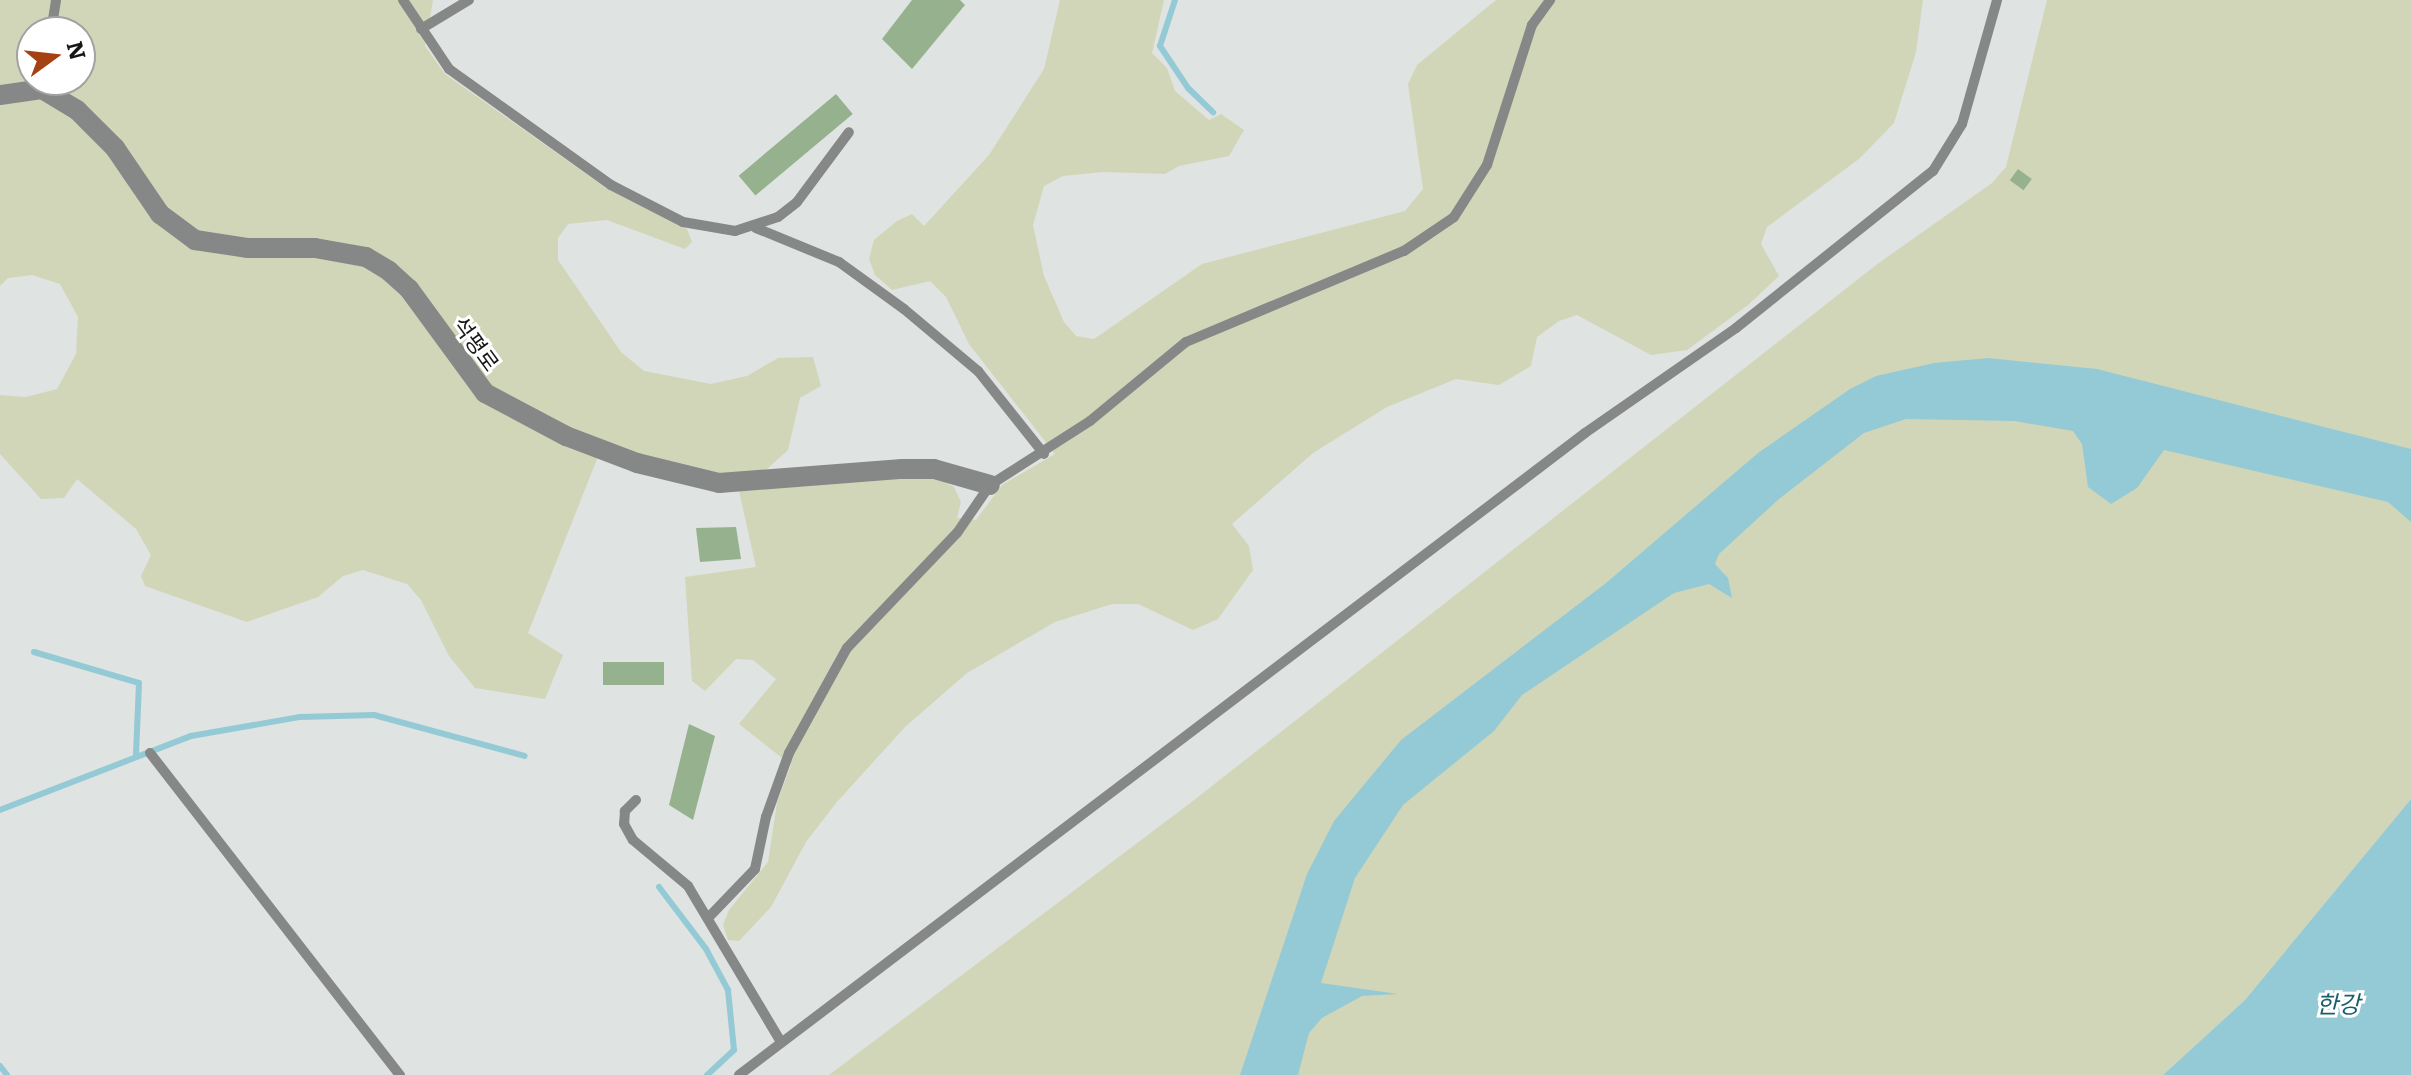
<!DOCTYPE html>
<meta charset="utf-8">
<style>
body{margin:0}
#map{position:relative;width:2411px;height:1075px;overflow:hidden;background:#dfe3e1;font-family:Literata,"Noto Sans KR",serif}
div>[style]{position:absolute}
.green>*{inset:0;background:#d2d6b8}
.water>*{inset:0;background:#94cad5}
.stream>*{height:6px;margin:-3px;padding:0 3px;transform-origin:3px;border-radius:3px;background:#94cad5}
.building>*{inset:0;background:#96b18e;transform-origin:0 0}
.lane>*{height:10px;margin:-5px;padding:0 5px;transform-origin:5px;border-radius:5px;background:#868888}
.street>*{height:20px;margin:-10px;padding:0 10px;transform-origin:10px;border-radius:10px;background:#868888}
span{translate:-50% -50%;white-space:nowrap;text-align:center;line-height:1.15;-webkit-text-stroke:6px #fff;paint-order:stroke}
.street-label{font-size:22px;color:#161716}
.water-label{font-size:24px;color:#175f6b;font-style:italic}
.north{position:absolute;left:16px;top:16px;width:80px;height:80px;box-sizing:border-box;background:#fff;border:2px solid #a2a2a2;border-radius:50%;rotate:75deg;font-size:22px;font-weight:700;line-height:32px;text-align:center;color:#161716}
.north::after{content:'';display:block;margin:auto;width:28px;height:36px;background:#a64113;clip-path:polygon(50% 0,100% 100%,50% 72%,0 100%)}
</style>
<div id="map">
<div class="green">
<i style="clip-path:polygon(evenodd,0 0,433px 0,425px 46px,445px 74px,606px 188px,687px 229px,692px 242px,685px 249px,607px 220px,568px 224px,558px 238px,558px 260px,621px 352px,644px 371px,711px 384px,747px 376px,778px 358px,813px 357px,821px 386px,800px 398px,788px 450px,758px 477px,726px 478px,603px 444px,528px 633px,563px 655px,545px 699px,475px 688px,449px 656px,421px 600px,407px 584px,363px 570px,343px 576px,318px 597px,247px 622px,145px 586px,141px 576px,151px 555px,136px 529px,77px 479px,64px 498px,41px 499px,0 454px,0 395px,26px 397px,57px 389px,76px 354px,78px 317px,60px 284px,32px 275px,8px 278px,0 286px,0 0,32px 32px,80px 32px,80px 80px,32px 80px,32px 32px)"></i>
<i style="clip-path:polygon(1060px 0,1164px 0,1152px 53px,1167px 68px,1175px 91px,1209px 120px,1221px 114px,1244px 130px,1229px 156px,1179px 166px,1165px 174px,1103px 172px,1063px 176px,1044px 186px,1033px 225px,1044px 276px,1064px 322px,1076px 336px,1094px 339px,1202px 264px,1405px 211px,1423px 189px,1408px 84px,1417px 65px,1496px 0,1923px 0,1916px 52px,1894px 123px,1859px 159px,1767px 227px,1761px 244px,1779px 276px,1748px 305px,1687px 350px,1651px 355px,1577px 315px,1559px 321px,1537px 337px,1531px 366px,1499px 385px,1456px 379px,1387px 407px,1313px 453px,1232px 524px,1249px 546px,1253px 570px,1218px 619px,1193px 630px,1138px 604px,1112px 604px,1055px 622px,967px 673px,905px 727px,836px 803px,806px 842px,771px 907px,739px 941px,728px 940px,723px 925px,729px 910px,768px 862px,777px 803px,791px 765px,739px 724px,776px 679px,753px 660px,736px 659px,705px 691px,692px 681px,685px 577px,756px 567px,739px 491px,904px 476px,937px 478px,954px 487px,961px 502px,957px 518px,976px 520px,1002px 485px,1055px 454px,969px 344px,946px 297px,930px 281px,892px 290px,875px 275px,869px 259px,874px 240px,897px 221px,912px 214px,924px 226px,989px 155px,1044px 69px)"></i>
<i style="clip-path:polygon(2047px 0,2411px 0,2411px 799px,2245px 1000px,2163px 1075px,829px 1075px,1189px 804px,1876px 265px,1992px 183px,2006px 167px)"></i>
</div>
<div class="water">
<i style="clip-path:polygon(1988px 358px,2097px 369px,2411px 449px,2411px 522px,2388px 502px,2164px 450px,2137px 488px,2111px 504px,2088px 487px,2082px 444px,2073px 431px,2014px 421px,1906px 419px,1864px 433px,1779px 499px,1719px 554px,1715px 564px,1728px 578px,1732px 598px,1709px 584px,1674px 593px,1522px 695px,1494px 731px,1403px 805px,1355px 878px,1321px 983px,1398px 994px,1362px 996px,1322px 1018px,1309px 1033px,1298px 1075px,1240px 1075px,1307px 874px,1334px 821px,1401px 740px,1606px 583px,1758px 453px,1850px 389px,1876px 376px,1934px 363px)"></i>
<i style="clip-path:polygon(2411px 799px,2411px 1075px,2163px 1075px,2245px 1000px)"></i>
</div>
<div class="stream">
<i style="left:1175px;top:0;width:48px;rotate:108.1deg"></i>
<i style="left:1160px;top:46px;width:50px;rotate:56.3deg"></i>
<i style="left:1188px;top:88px;width:35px;rotate:44deg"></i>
<i style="left:34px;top:652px;width:109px;rotate:16.4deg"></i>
<i style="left:139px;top:683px;width:73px;rotate:92.4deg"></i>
<i style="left:0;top:810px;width:205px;rotate:-21.2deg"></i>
<i style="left:191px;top:736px;width:111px;rotate:-9.9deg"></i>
<i style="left:300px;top:717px;width:74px;rotate:-1.5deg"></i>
<i style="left:374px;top:715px;width:156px;rotate:15.2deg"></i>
<i style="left:659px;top:887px;width:78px;rotate:52.8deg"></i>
<i style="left:706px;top:949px;width:47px;rotate:61.8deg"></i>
<i style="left:728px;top:990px;width:60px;rotate:84.3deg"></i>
<i style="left:734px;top:1050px;width:37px;rotate:137deg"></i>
<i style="left:0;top:1066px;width:11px;rotate:52deg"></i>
</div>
<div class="building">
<i style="clip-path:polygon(912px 0,960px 0,965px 5px,912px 69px,882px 39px)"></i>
<i style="left:836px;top:94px;width:26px;height:127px;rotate:50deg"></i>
<i style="left:2018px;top:169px;width:17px;height:14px;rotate:36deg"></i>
<i style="clip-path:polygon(736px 527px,741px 559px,700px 562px,696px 528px)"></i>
<i style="left:664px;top:662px;width:23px;height:61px;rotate:90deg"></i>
<i style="clip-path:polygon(689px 724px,715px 736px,693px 820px,669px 805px)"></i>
</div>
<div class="lane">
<i style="left:403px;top:0;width:83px;rotate:56.3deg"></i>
<i style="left:449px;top:69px;width:199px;rotate:35.6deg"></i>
<i style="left:611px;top:185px;width:81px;rotate:27.2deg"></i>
<i style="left:683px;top:222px;width:53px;rotate:9.8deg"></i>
<i style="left:735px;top:231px;width:45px;rotate:-18deg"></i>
<i style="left:778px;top:217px;width:24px;rotate:-38deg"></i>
<i style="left:797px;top:202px;width:87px;rotate:-53.4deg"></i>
<i style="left:421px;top:29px;width:56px;rotate:-31.1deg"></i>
<i style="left:51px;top:32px;width:32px;rotate:-81deg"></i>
<i style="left:756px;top:228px;width:90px;rotate:22.3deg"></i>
<i style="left:839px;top:262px;width:80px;rotate:35.9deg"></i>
<i style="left:904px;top:309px;width:97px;rotate:40deg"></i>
<i style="left:978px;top:371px;width:106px;rotate:51.5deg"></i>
<i style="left:150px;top:753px;width:408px;rotate:52.2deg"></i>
<i style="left:636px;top:800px;width:16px;rotate:135deg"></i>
<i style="left:625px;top:811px;width:13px;rotate:94deg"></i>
<i style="left:624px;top:824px;width:18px;rotate:61deg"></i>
<i style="left:633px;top:840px;width:72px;rotate:39.9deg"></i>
<i style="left:688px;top:886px;width:182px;rotate:59.2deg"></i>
<i style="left:708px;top:918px;width:68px;rotate:-46.2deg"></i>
<i style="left:755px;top:869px;width:53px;rotate:-78.1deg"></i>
<i style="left:766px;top:817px;width:68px;rotate:-70.2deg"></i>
<i style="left:789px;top:753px;width:120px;rotate:-61.1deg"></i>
<i style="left:847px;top:648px;width:159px;rotate:-46.3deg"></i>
<i style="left:957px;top:533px;width:58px;rotate:-55.5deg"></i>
<i style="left:990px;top:485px;width:119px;rotate:-32.6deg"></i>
<i style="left:1090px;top:421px;width:124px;rotate:-39.5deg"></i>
<i style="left:1186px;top:342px;width:236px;rotate:-22.7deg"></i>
<i style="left:1404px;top:251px;width:60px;rotate:-34.2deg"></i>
<i style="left:1454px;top:217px;width:62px;rotate:-57.6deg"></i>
<i style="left:1487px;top:165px;width:147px;rotate:-72.2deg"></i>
<i style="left:1532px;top:25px;width:31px;rotate:-54deg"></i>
<i style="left:739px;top:1075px;width:1062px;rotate:-37.19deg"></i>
<i style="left:1585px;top:433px;width:184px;rotate:-34.8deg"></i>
<i style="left:1736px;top:328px;width:252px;rotate:-38.6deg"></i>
<i style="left:1933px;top:171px;width:55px;rotate:-58.3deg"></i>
<i style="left:1962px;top:124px;width:129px;rotate:-74.2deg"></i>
</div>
<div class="street">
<i style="left:0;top:95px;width:42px;rotate:-8.1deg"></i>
<i style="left:42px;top:89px;width:41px;rotate:31deg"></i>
<i style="left:77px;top:110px;width:54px;rotate:45deg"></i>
<i style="left:115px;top:148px;width:80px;rotate:55.7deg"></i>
<i style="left:160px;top:214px;width:44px;rotate:36.6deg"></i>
<i style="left:195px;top:240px;width:54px;rotate:8.6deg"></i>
<i style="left:248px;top:248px;width:67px"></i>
<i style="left:315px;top:248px;width:52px;rotate:10deg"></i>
<i style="left:366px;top:257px;width:27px;rotate:31deg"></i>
<i style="left:389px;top:271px;width:27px;rotate:42deg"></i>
<i style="left:409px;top:289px;width:129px;rotate:53.8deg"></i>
<i style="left:485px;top:393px;width:92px;rotate:28deg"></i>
<i style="left:566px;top:436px;width:76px;rotate:20.8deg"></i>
<i style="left:637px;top:463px;width:84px;rotate:13.7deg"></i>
<i style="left:719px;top:483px;width:184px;rotate:-4.4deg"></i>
<i style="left:902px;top:469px;width:32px"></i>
<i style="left:934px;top:469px;width:58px;rotate:15.9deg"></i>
</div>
<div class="street-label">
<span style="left:477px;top:343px;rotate:54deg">석평로</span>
</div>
<div class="water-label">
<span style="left:2338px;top:1003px">한강</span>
</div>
<div class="north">N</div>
</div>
